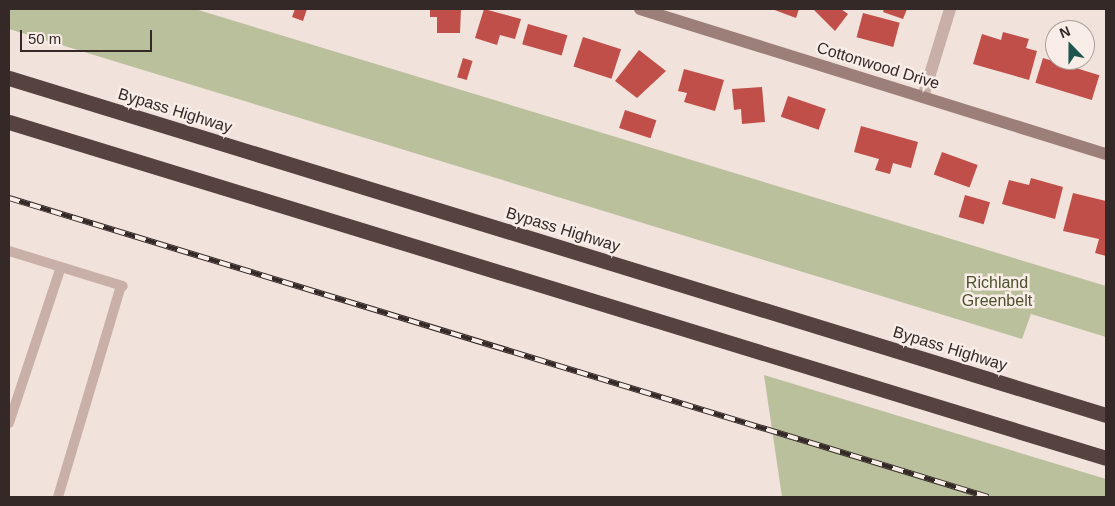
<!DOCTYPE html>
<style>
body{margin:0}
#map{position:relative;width:1115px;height:506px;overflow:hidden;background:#f1e2db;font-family:Helvetica,sans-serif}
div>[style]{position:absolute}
.green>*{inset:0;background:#babf9c}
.building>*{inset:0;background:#c14f49;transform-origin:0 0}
.lane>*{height:10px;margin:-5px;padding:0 5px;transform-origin:5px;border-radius:5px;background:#c8b0a8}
.street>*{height:12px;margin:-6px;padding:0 6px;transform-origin:6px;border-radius:6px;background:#c8b0a8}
.secondary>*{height:12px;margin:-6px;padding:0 6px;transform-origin:6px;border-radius:6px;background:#9c7f79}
.highway>*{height:15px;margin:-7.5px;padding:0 7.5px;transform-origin:7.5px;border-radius:7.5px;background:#56423f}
.rail>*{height:5.5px;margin-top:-2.75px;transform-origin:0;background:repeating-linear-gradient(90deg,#f8ede7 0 11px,#352928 0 22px);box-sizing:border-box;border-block:1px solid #352928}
span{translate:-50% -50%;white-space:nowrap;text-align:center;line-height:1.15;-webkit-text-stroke:5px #f8ede7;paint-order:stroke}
.street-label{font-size:16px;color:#352928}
.park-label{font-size:16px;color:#4c522d}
.frame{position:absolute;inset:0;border:10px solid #352928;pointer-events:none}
.north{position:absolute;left:1045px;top:20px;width:50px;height:50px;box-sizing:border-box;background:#f8ede7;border:1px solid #aa9f9b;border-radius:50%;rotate:338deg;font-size:14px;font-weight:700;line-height:20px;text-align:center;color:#352928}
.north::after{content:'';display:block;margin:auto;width:18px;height:22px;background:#1f554e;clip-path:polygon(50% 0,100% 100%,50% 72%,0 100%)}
.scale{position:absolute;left:20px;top:30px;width:132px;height:22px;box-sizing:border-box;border:2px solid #352928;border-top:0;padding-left:6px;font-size:15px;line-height:18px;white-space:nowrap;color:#352928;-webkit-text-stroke:4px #f8ede7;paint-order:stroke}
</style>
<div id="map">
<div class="green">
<i style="clip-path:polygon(9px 9px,195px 9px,1106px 286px,1106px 337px,1031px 314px,1022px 339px,9px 29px)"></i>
<i style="clip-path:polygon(764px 375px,1106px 479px,1106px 497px,782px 497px)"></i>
</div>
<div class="building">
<i style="clip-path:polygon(295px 9px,307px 9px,303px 21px,292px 17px)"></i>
<i style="clip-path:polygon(430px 9px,461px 9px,460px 33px,437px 33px,437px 17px,430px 17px)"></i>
<i style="clip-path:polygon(484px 9px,521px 19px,515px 39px,500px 35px,497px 45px,475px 38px)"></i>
<i style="clip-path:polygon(772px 9px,799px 9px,796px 18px)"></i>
<i style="clip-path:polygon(813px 9px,841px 9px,848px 14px,835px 31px)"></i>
<i style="clip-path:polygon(884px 9px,907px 9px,903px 19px,883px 12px)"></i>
<i style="left:863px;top:13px;width:38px;height:25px;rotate:15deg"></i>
<i style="left:528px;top:24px;width:41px;height:21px;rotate:16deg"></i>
<i style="clip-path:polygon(1003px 32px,1029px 39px,1026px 48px,1037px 51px,1029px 80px,973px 64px,982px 34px,1001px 40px)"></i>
<i style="left:583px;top:37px;width:40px;height:31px;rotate:18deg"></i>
<i style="clip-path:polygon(639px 50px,666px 71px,637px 98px,615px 81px)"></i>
<i style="left:463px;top:58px;width:10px;height:20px;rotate:17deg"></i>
<i style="left:1043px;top:58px;width:59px;height:26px;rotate:17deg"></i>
<i style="clip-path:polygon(684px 69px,724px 80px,715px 111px,684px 102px,687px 93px,678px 91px)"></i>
<i style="clip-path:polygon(762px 87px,765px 122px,742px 124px,741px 109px,734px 110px,732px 89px)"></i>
<i style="left:788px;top:96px;width:40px;height:22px;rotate:19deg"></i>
<i style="left:625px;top:110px;width:33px;height:19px;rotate:18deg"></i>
<i style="clip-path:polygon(861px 126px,918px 142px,911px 168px,893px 163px,890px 174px,875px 170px,879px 159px,854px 152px)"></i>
<i style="left:942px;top:152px;width:38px;height:24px;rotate:20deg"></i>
<i style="clip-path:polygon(1031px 178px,1063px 187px,1055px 219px,1002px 204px,1009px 180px,1029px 185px)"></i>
<i style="clip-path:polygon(1073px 193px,1106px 201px,1106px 256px,1095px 253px,1099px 239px,1063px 231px)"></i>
<i style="left:965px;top:195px;width:26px;height:23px;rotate:16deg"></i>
</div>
<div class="lane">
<i style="left:9px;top:251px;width:119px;rotate:17.1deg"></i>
<i style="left:9px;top:423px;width:164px;rotate:-71.6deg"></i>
<i style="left:58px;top:497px;width:220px;rotate:-73.4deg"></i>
</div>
<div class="street">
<i style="left:923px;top:97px;width:92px;rotate:-72.9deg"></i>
</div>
<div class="secondary">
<i style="left:640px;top:9px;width:488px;rotate:17.3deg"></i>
</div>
<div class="highway">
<i style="left:9px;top:78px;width:1148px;rotate:17.08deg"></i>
<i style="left:9px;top:122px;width:1147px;rotate:17.03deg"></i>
</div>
<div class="rail">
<i style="left:9px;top:198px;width:1024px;rotate:16.98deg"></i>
</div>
<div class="street-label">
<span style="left:878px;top:66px;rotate:17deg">Cottonwood Drive</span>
<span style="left:175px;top:111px;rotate:17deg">Bypass Highway</span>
<span style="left:563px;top:230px;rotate:17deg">Bypass Highway</span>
<span style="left:950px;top:349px;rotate:17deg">Bypass Highway</span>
</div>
<div class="park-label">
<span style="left:997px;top:292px">Richland<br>Greenbelt</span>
</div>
<div class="frame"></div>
<div class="north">N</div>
<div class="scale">50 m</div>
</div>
